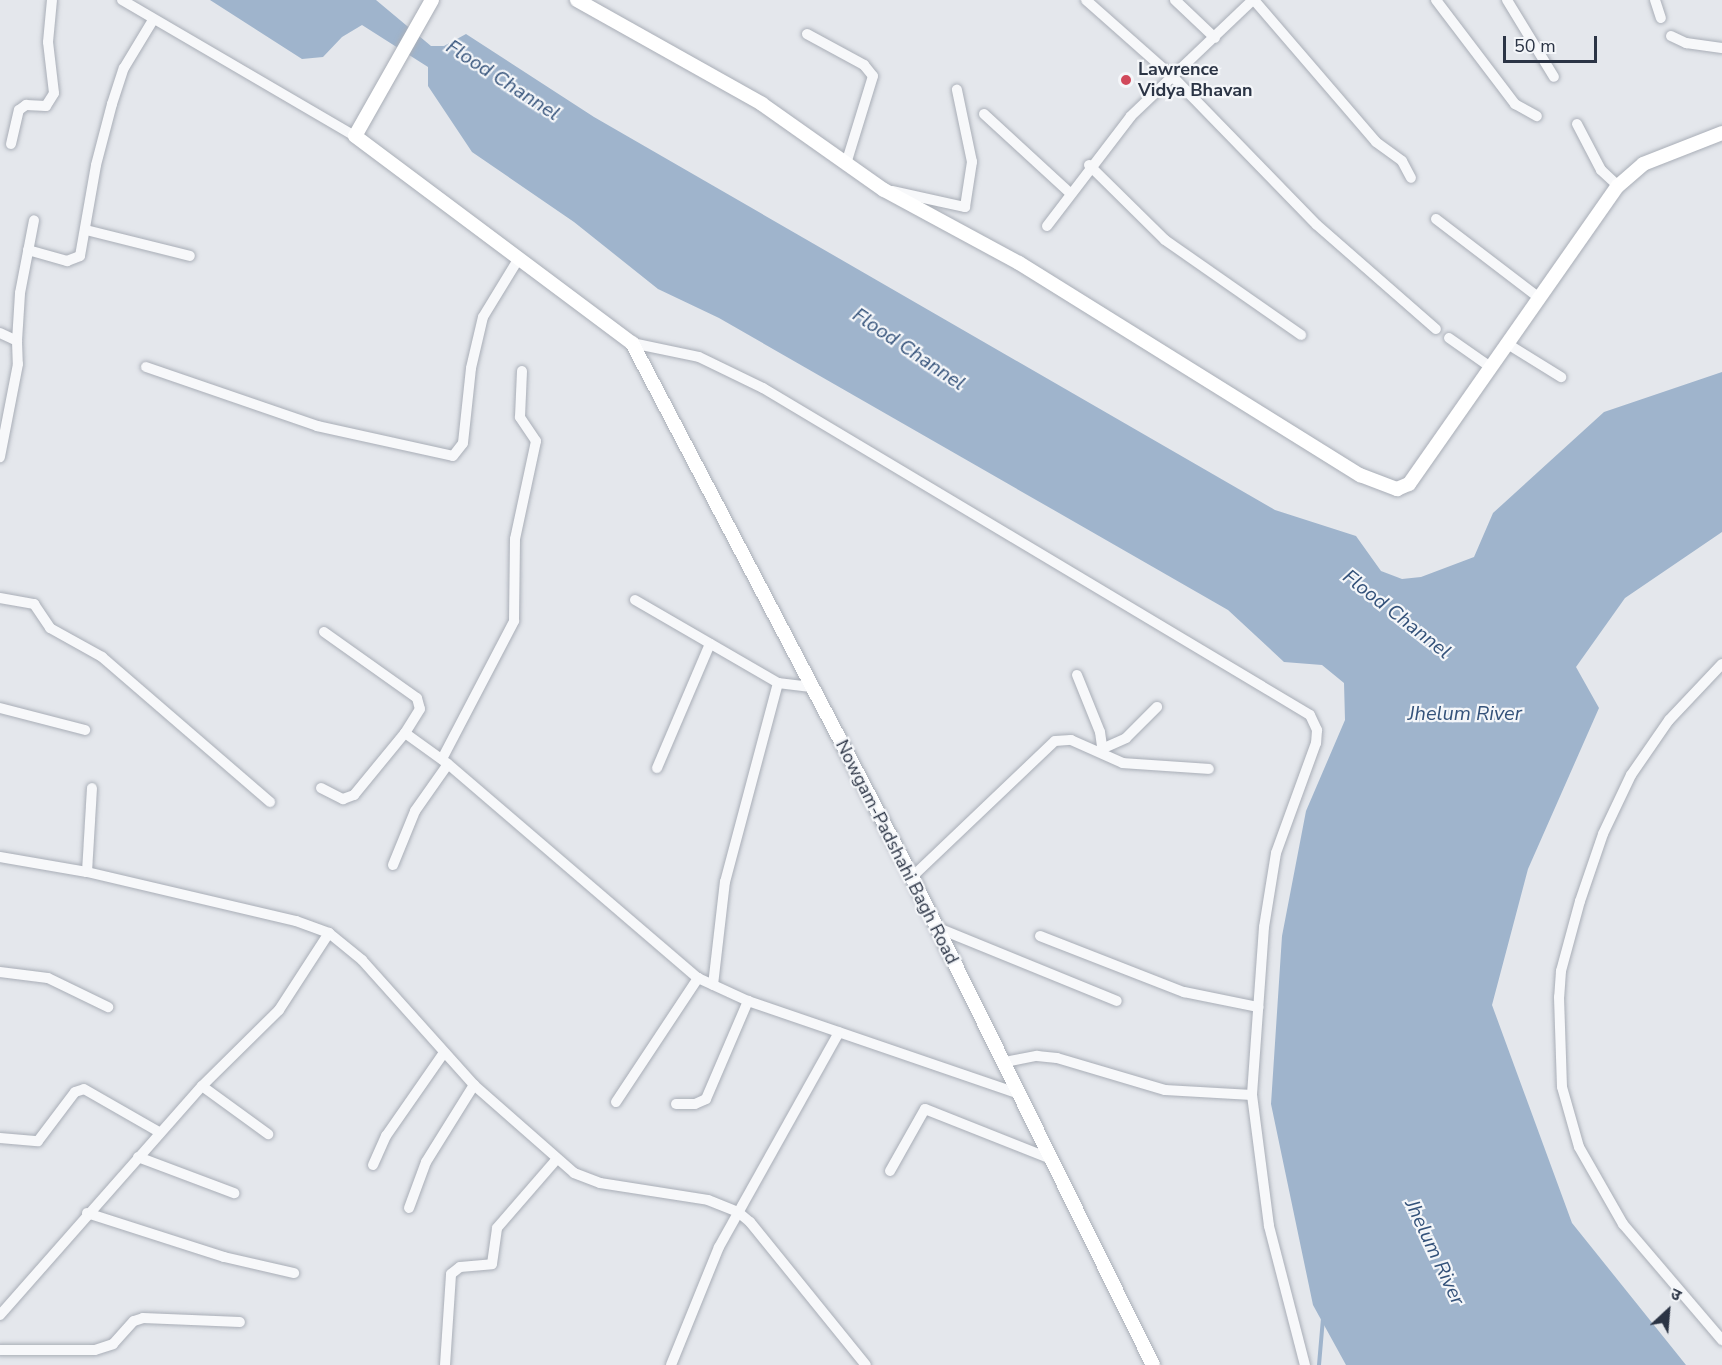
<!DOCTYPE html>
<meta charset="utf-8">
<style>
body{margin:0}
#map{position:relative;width:1722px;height:1365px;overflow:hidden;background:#e4e7ec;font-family:"Nunito Sans","Noto Sans Devanagari",sans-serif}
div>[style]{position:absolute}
.water>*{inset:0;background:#9fb4cc}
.stream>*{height:4px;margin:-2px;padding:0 2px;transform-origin:2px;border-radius:2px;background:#9fb4cc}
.roads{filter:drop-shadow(0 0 2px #a9aeb7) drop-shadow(0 0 2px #a9aeb7)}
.street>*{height:10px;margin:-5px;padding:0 5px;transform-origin:5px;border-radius:5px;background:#f7f8fa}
.secondary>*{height:14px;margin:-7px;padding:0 7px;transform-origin:7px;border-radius:7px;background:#fff}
.dots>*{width:16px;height:16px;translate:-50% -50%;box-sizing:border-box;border:3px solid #f4f6f9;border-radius:50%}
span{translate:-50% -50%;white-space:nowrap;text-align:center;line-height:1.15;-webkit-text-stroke:4.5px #f4f6f9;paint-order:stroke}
.poi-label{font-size:18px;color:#2b3445;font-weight:700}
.left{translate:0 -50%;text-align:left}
.street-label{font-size:18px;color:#2b3445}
.water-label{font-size:20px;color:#34527a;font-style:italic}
.north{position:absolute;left:1638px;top:1281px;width:60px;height:60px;-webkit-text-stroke:4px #f4f6f9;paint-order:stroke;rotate:26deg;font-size:16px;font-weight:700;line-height:24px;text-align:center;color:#2b3445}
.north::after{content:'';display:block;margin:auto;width:21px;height:27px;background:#2b3445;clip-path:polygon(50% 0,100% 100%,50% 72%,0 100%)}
.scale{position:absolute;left:1503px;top:36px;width:94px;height:27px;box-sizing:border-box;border:3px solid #2b3445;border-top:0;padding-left:8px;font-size:18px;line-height:21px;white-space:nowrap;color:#2b3445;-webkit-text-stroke:4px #f4f6f9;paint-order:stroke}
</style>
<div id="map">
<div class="water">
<i style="clip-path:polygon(210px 0,376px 0,431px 46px,444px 46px,466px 34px,594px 117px,1275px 510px,1356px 536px,1381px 571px,1402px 579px,1421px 577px,1474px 557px,1493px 513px,1604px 412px,1722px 372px,1722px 532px,1625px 598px,1576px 667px,1599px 708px,1528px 869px,1492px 1005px,1572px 1223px,1686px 1365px,1346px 1365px,1313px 1305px,1271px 1104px,1282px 936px,1306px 811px,1345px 720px,1344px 683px,1322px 665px,1284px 662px,1228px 610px,719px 318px,658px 289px,574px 222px,472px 152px,428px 86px,428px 67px,362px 25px,342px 37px,323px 57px,302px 59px)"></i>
</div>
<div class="stream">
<i style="left:1319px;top:1365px;width:47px;rotate:-85.1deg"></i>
</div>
<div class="roads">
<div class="street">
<i style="left:122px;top:0;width:270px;rotate:30.3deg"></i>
<i style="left:1086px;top:0;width:116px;rotate:41.5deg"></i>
<i style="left:1173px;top:77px;width:206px;rotate:45.8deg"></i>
<i style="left:1317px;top:225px;width:158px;rotate:41.2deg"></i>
<i style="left:1175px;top:0;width:55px;rotate:43.5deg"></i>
<i style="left:1254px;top:0;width:187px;rotate:49.3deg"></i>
<i style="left:1376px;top:142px;width:32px;rotate:36deg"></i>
<i style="left:1402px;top:161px;width:19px;rotate:62deg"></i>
<i style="left:1436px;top:0;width:131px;rotate:52.8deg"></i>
<i style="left:1515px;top:104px;width:25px;rotate:29deg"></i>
<i style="left:1507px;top:0;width:90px;rotate:58.6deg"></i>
<i style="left:1655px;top:0;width:19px;rotate:72deg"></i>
<i style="left:807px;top:34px;width:65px;rotate:28.5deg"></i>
<i style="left:864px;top:65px;width:14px;rotate:51deg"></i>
<i style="left:873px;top:76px;width:92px;rotate:107.1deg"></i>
<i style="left:1671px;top:36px;width:17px;rotate:25deg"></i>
<i style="left:1686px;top:43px;width:36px;rotate:8deg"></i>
<i style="left:984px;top:114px;width:117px;rotate:42.6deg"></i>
<i style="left:1577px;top:124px;width:52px;rotate:62.4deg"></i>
<i style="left:1601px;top:170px;width:23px;rotate:43deg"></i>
<i style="left:11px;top:144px;width:35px;rotate:-77deg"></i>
<i style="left:19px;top:110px;width:9px;rotate:-36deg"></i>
<i style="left:26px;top:105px;width:20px;rotate:3deg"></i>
<i style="left:46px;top:106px;width:15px;rotate:-58deg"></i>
<i style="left:54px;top:93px;width:51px;rotate:-96.7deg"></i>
<i style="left:48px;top:42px;width:42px;rotate:-84.6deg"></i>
<i style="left:1089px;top:165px;width:107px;rotate:44.6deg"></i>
<i style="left:1165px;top:240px;width:166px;rotate:34.9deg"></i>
<i style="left:892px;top:191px;width:75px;rotate:12.4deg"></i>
<i style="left:965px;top:207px;width:46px;rotate:-81.2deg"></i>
<i style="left:972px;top:162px;width:74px;rotate:-101.8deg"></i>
<i style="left:1436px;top:219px;width:128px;rotate:37.4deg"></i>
<i style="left:1047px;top:226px;width:138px;rotate:-52.6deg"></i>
<i style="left:1131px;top:116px;width:168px;rotate:-43.6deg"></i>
<i style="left:86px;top:230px;width:107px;rotate:14deg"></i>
<i style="left:28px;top:250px;width:41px;rotate:15.8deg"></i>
<i style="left:67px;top:261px;width:14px;rotate:-21deg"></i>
<i style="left:80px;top:256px;width:92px;rotate:-80deg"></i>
<i style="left:96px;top:165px;width:63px;rotate:-75.3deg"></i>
<i style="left:112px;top:104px;width:38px;rotate:-72deg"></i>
<i style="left:124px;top:68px;width:56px;rotate:-58.9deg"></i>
<i style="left:0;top:333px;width:19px;rotate:25deg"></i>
<i style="left:17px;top:341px;width:23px;rotate:88deg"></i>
<i style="left:18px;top:364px;width:95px;rotate:101deg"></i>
<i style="left:1449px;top:338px;width:49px;rotate:35deg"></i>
<i style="left:17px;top:341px;width:48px;rotate:-86.4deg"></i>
<i style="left:20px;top:293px;width:74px;rotate:-79.1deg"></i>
<i style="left:632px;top:343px;width:68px;rotate:11.8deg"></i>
<i style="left:699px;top:357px;width:71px;rotate:25.8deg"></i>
<i style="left:763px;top:388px;width:637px;rotate:30.87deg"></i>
<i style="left:1310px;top:715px;width:17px;rotate:65deg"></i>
<i style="left:1317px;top:730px;width:13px;rotate:94deg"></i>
<i style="left:1316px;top:743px;width:117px;rotate:110deg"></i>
<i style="left:1276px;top:853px;width:75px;rotate:99.2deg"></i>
<i style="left:1264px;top:927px;width:168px;rotate:94.1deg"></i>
<i style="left:1252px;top:1095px;width:132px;rotate:82.6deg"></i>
<i style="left:1269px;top:1226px;width:144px;rotate:75.5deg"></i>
<i style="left:1506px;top:343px;width:65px;rotate:31.7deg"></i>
<i style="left:146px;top:367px;width:181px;rotate:19deg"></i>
<i style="left:317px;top:426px;width:139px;rotate:12.4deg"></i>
<i style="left:453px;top:456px;width:16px;rotate:-52deg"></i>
<i style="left:463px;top:443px;width:75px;rotate:-83.9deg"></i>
<i style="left:471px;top:368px;width:52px;rotate:-76.8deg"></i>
<i style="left:483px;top:317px;width:69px;rotate:-58.6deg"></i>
<i style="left:0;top:598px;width:35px;rotate:10deg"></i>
<i style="left:34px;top:604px;width:29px;rotate:56deg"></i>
<i style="left:50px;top:628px;width:60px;rotate:29.1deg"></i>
<i style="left:102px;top:657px;width:222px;rotate:40.8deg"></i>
<i style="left:635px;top:600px;width:165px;rotate:30.1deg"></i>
<i style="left:778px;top:683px;width:33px;rotate:7deg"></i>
<i style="left:324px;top:632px;width:114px;rotate:35.4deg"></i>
<i style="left:417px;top:698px;width:11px;rotate:75deg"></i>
<i style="left:420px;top:709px;width:28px;rotate:122deg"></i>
<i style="left:405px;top:733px;width:53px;rotate:35.8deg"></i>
<i style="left:448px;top:764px;width:329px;rotate:40.6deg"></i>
<i style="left:698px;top:978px;width:55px;rotate:24.7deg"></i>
<i style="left:748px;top:1001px;width:287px;rotate:18.9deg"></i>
<i style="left:1722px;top:664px;width:77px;rotate:133.4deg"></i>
<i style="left:1669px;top:720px;width:67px;rotate:124.6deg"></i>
<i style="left:1631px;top:775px;width:65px;rotate:115.4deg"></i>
<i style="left:1603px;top:834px;width:71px;rotate:108.9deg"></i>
<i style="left:1580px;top:901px;width:73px;rotate:105.2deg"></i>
<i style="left:1561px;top:971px;width:26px;rotate:94deg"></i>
<i style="left:1559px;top:997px;width:90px;rotate:88.1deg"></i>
<i style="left:1562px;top:1087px;width:62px;rotate:74.2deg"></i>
<i style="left:1579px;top:1147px;width:89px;rotate:60.3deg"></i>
<i style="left:1623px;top:1224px;width:153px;rotate:49.5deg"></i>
<i style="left:1077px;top:675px;width:61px;rotate:68deg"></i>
<i style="left:1100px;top:732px;width:22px;rotate:82deg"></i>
<i style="left:0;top:708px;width:88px;rotate:14.5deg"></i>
<i style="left:1104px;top:748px;width:24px;rotate:-24deg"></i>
<i style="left:1126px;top:738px;width:44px;rotate:-45deg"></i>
<i style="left:442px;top:759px;width:156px;rotate:-62.4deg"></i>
<i style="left:514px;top:621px;width:82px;rotate:-89.3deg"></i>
<i style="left:515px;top:539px;width:100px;rotate:-77.9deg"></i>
<i style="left:536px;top:441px;width:29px;rotate:-124deg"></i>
<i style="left:520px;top:417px;width:46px;rotate:-87.5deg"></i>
<i style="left:657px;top:768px;width:135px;rotate:-66.9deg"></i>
<i style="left:321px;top:788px;width:25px;rotate:27deg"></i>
<i style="left:343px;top:799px;width:12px;rotate:-20deg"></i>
<i style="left:354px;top:795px;width:80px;rotate:-50.6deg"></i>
<i style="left:0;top:857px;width:88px;rotate:9.8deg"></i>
<i style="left:87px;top:872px;width:215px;rotate:13.2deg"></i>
<i style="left:296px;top:921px;width:35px;rotate:20deg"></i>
<i style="left:329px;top:933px;width:43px;rotate:39.3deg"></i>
<i style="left:362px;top:960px;width:168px;rotate:48.1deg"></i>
<i style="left:474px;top:1085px;width:133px;rotate:41.3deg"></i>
<i style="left:574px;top:1173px;width:28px;rotate:21deg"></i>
<i style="left:600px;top:1183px;width:109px;rotate:8.9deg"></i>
<i style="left:708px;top:1200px;width:32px;rotate:22deg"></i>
<i style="left:738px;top:1212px;width:16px;rotate:40deg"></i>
<i style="left:750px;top:1222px;width:184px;rotate:51deg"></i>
<i style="left:393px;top:865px;width:58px;rotate:-67.8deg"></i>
<i style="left:415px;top:811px;width:57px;rotate:-54.9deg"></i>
<i style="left:87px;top:872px;width:84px;rotate:-86.6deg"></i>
<i style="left:912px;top:877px;width:197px;rotate:-43.6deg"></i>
<i style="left:1055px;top:741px;width:16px;rotate:-4deg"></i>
<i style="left:1071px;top:740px;width:57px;rotate:23.9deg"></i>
<i style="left:1123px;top:763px;width:86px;rotate:4deg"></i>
<i style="left:938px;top:928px;width:193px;rotate:22.2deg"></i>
<i style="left:1040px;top:936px;width:155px;rotate:21.3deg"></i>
<i style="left:1184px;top:992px;width:76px;rotate:11.5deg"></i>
<i style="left:0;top:972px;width:48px;rotate:7.1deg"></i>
<i style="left:48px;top:978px;width:67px;rotate:25.8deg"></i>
<i style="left:713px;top:985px;width:104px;rotate:-83.4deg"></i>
<i style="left:725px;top:882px;width:206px;rotate:-75.1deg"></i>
<i style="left:1005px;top:1062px;width:33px;rotate:-11deg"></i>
<i style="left:1037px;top:1056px;width:20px;rotate:6deg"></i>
<i style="left:1057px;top:1058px;width:113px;rotate:16.5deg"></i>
<i style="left:1165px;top:1090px;width:87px;rotate:3.3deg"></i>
<i style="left:202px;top:1086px;width:82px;rotate:36deg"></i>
<i style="left:616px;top:1102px;width:149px;rotate:-56.5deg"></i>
<i style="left:676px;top:1104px;width:19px"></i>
<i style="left:695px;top:1104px;width:12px;rotate:-24deg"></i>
<i style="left:706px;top:1099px;width:107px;rotate:-66.8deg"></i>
<i style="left:0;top:1138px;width:38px;rotate:5deg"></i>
<i style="left:38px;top:1141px;width:61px;rotate:-52.9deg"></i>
<i style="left:75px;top:1092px;width:9px;rotate:-18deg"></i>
<i style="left:84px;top:1089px;width:86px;rotate:29.8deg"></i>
<i style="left:138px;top:1157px;width:103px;rotate:20.6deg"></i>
<i style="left:373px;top:1165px;width:32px;rotate:-66deg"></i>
<i style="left:386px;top:1136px;width:100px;rotate:-55.2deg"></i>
<i style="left:890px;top:1171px;width:71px;rotate:-60.6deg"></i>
<i style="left:925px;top:1109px;width:136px;rotate:21.6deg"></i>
<i style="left:409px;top:1208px;width:49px;rotate:-69.7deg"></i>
<i style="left:426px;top:1162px;width:91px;rotate:-58.1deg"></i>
<i style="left:87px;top:1213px;width:144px;rotate:17.8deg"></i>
<i style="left:224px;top:1257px;width:72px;rotate:12.9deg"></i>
<i style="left:0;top:1315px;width:305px;rotate:-48.6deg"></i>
<i style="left:202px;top:1086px;width:108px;rotate:-44.6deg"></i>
<i style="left:279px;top:1010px;width:92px;rotate:-57deg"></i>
<i style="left:0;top:1350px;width:95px"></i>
<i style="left:95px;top:1350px;width:19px;rotate:-18deg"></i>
<i style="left:113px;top:1344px;width:31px;rotate:-48deg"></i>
<i style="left:134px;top:1321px;width:9px;rotate:-18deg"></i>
<i style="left:143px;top:1318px;width:97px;rotate:2.4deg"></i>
<i style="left:445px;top:1365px;width:91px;rotate:-86.2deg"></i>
<i style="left:451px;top:1274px;width:11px;rotate:-38deg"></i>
<i style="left:460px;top:1267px;width:32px;rotate:-5deg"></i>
<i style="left:492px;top:1264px;width:36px;rotate:-82deg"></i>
<i style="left:497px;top:1228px;width:90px;rotate:-49.1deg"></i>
<i style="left:671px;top:1365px;width:127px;rotate:-67.9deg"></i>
<i style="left:719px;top:1247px;width:246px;rotate:-60.8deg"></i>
</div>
<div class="secondary">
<i style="left:432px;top:0;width:156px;rotate:119.5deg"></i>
<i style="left:355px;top:136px;width:346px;rotate:36.8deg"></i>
<i style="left:632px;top:343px;width:603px;rotate:62.33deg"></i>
<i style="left:912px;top:877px;width:544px;rotate:63.72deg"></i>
<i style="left:577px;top:0;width:212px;rotate:29.3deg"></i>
<i style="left:762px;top:104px;width:149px;rotate:35.2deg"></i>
<i style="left:884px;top:190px;width:153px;rotate:28.4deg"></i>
<i style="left:1019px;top:263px;width:402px;rotate:31.9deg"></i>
<i style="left:1360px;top:475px;width:40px;rotate:21deg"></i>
<i style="left:1397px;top:489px;width:13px;rotate:-23deg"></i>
<i style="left:1409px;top:484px;width:364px;rotate:-55deg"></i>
<i style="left:1618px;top:186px;width:33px;rotate:-41deg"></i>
<i style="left:1643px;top:164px;width:85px;rotate:-21.4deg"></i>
</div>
</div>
<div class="dots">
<i style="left:1126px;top:80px;background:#d1495b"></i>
</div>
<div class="poi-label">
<span class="left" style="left:1138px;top:80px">Lawrence<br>Vidya Bhavan</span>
</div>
<div class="street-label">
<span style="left:897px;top:852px;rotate:63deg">Nowgam-Padshahi Bagh Road</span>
</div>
<div class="water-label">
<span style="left:503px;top:80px;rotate:33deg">Flood Channel</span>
<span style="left:909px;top:349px;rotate:34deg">Flood Channel</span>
<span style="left:1397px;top:614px;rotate:38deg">Flood Channel</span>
<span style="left:1465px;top:713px">Jhelum River</span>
<span style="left:1435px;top:1252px;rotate:65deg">Jhelum River</span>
</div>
<div class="north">उ</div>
<div class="scale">50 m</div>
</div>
